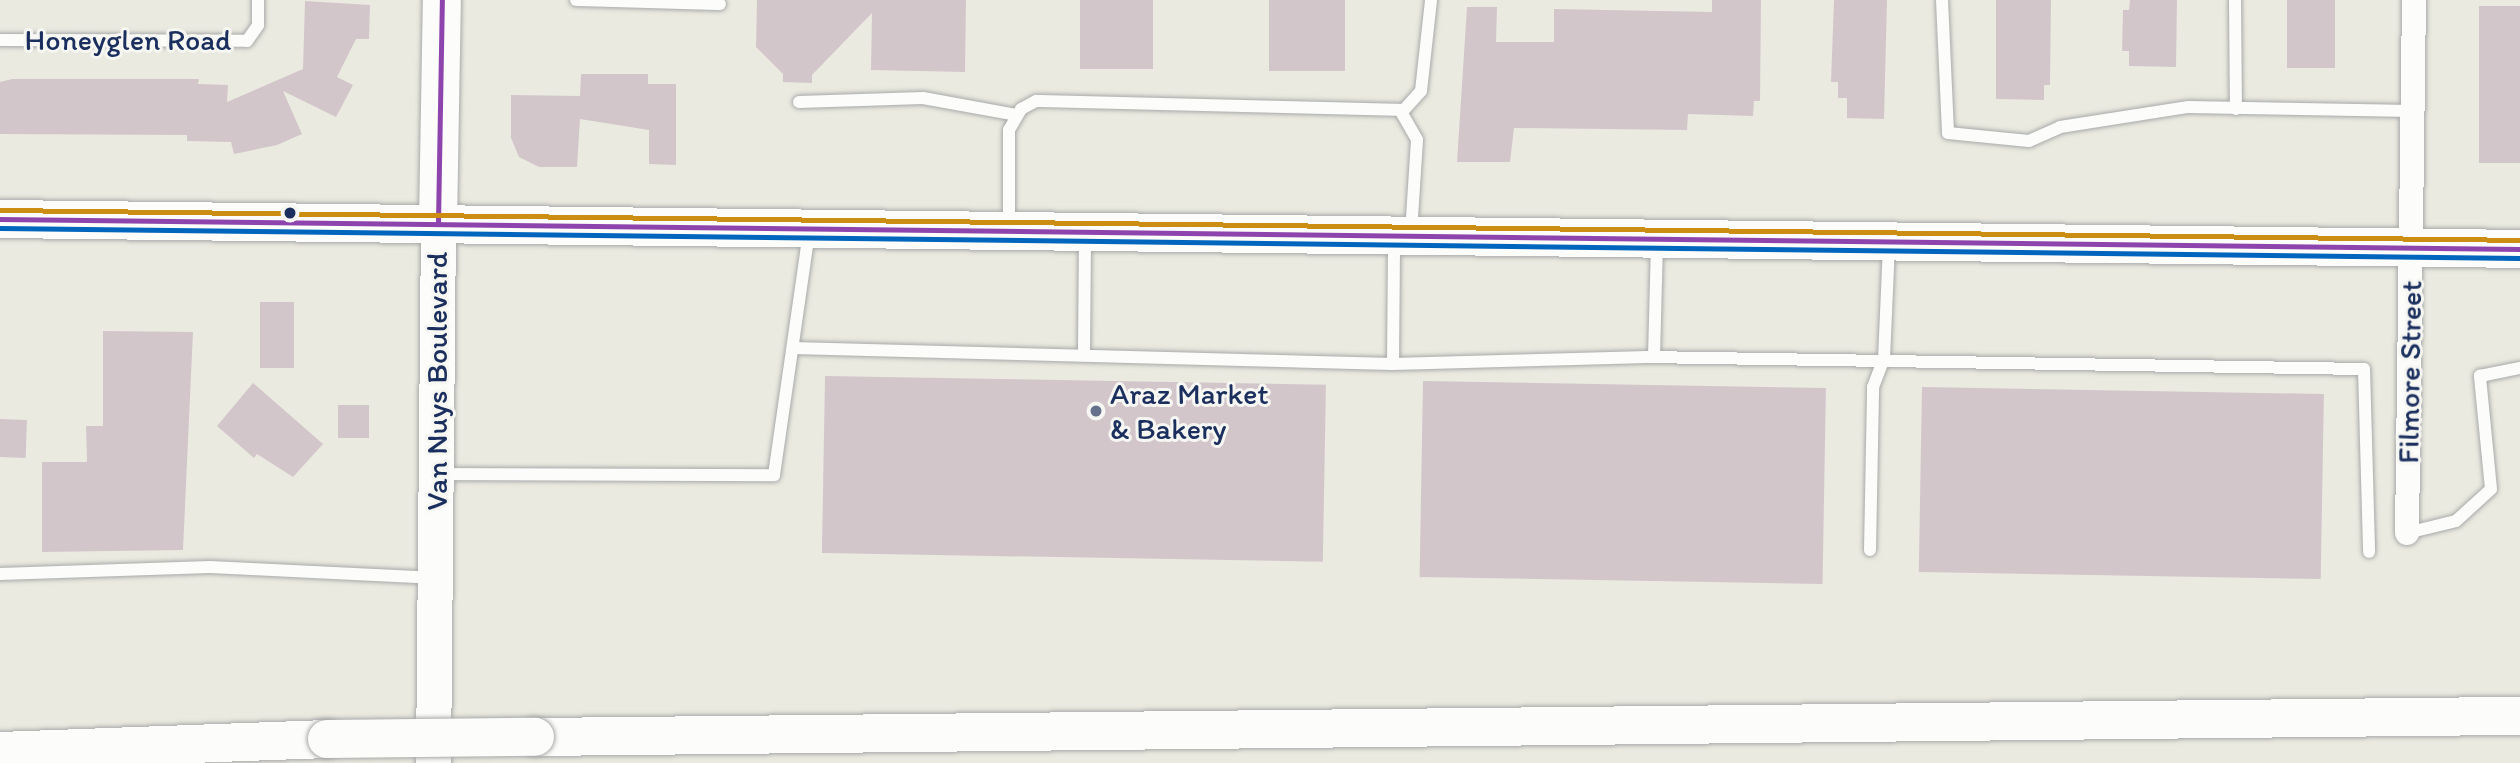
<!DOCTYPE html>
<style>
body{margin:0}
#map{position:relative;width:2520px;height:763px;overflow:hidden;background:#ebeae0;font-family:Itim,sans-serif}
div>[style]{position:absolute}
.building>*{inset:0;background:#d3c6cb;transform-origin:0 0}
.roads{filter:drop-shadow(0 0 2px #a8aaaa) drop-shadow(0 0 2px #a8aaaa)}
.lane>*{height:12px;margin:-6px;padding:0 6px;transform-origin:6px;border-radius:6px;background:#fcfcfa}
.street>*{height:24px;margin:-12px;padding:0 12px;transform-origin:12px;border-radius:12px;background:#fcfcfa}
.secondary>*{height:35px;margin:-17.5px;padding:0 17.5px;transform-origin:17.5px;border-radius:17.5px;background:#fcfcfa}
.primary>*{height:38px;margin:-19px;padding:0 19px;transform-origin:19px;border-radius:19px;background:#fcfcfa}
.highway>*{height:38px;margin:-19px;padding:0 19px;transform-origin:19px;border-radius:19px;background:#fcfcfa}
.bridges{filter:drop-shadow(0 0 2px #a8aaaa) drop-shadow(0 0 2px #a8aaaa)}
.highway-bridge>*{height:38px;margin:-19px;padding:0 19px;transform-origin:19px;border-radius:19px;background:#fcfcfa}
.bus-1>*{height:5px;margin:-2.5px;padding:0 2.5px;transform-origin:2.5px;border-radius:2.5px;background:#8e44ad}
.bus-2>*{height:5px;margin:-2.5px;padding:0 2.5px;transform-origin:2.5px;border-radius:2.5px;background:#0065bd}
.bus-3>*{height:5px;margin:-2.5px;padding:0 2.5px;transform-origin:2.5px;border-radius:2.5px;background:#cb8e13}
.dots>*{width:19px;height:19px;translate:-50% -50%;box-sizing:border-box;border:4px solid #f6f6f2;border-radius:50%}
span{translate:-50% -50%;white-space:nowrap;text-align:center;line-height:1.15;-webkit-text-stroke:6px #f6f6f2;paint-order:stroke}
.street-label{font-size:30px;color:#1b2f5e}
.poi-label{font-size:30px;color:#1b2f5e}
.left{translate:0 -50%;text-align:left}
</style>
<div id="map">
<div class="building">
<i style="clip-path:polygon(757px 0,966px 0,965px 72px,871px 70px,872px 13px,812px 75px,812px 83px,783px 82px,783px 74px,756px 47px)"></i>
<i style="left:1080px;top:0;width:73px;height:69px"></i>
<i style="left:1269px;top:0;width:76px;height:71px"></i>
<i style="clip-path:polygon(1712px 0,1761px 0,1760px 101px,1754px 101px,1753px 116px,1688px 114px,1687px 130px,1514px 128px,1510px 162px,1457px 162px,1467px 7px,1497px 7px,1496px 42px,1554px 42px,1554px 9px,1712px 12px)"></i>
<i style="clip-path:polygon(1834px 0,1887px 0,1884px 119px,1847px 118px,1847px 98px,1838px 98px,1838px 82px,1831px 82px)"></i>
<i style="clip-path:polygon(1996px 0,2051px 0,2050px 85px,2044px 85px,2044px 100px,1996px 99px)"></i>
<i style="clip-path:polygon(2130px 0,2177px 0,2176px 67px,2129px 66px,2129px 51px,2122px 51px,2123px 10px,2129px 10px)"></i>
<i style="left:2287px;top:0;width:48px;height:68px"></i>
<i style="clip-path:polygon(305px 1px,370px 5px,369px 39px,356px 39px,337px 77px,353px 85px,336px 117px,283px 91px,302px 134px,277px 145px,234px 154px,231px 142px,187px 141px,187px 135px,0 134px,0 82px,12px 79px,199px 79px,198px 84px,228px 85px,227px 102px,303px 69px)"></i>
<i style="left:2479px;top:6px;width:41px;height:157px"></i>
<i style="clip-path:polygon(581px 74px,648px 74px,648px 84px,676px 84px,676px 165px,649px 164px,649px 130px,580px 119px,577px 167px,539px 167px,519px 157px,511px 138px,511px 95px,580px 96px)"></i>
<i style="left:260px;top:302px;width:34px;height:66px"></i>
<i style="clip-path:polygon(103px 331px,193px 332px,183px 550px,42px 552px,42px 462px,87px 462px,86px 426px,103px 426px)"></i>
<i style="left:825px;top:376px;width:501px;height:177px;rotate:1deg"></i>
<i style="left:1423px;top:381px;width:403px;height:196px;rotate:1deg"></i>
<i style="clip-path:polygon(253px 383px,323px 444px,293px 477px,257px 454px,254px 458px,217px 426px)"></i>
<i style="left:1922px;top:387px;width:402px;height:185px;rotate:1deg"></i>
<i style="left:338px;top:405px;width:31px;height:33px"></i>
<i style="left:0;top:419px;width:27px;height:38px;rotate:2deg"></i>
</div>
<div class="roads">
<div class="lane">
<i style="left:576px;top:0;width:144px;rotate:1.6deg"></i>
<i style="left:1942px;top:0;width:133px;rotate:87.4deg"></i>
<i style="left:1948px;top:133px;width:81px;rotate:5.6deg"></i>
<i style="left:2029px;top:141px;width:34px;rotate:-24deg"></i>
<i style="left:2060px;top:127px;width:130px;rotate:-8.9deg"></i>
<i style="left:2188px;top:107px;width:225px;rotate:1deg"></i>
<i style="left:2235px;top:0;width:109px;rotate:89.5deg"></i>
<i style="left:0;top:40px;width:247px;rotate:0.2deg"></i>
<i style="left:247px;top:41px;width:19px;rotate:-55deg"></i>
<i style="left:258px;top:25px;width:25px;rotate:-90deg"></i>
<i style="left:799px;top:102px;width:124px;rotate:-1.8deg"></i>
<i style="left:923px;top:98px;width:96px;rotate:10.3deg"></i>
<i style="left:1402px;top:112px;width:28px;rotate:-48deg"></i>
<i style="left:1421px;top:91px;width:92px;rotate:-83.7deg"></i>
<i style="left:1009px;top:226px;width:96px;rotate:-90deg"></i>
<i style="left:1009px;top:130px;width:24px;rotate:-60deg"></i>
<i style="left:1021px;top:109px;width:17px;rotate:-28deg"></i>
<i style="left:1036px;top:101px;width:364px;rotate:1.4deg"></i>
<i style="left:1400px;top:110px;width:34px;rotate:60deg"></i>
<i style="left:1417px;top:140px;width:92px;rotate:93.7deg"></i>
<i style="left:793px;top:348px;width:600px;rotate:1.53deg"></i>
<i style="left:1393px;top:364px;width:254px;rotate:-1.6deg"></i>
<i style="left:1647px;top:357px;width:717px;rotate:0.96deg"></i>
<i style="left:2364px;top:369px;width:183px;rotate:88.4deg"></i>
<i style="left:1084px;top:353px;width:119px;rotate:-89.5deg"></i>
<i style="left:1654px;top:357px;width:116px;rotate:-88.5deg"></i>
<i style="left:1393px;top:364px;width:126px;rotate:-89.5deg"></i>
<i style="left:439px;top:474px;width:335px;rotate:0.2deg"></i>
<i style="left:774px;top:475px;width:246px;rotate:-81.8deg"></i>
<i style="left:2407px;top:533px;width:50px;rotate:-13.8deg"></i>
<i style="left:2456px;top:521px;width:47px;rotate:-42.4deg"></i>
<i style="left:2491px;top:489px;width:114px;rotate:-95.6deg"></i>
<i style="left:2480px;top:376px;width:41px;rotate:-11.3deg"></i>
<i style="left:1870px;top:550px;width:163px;rotate:-88.9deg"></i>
<i style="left:1873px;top:387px;width:30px;rotate:-69deg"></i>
<i style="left:1884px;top:359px;width:115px;rotate:-87.5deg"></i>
<i style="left:0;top:574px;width:210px;rotate:-1.9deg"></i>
<i style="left:210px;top:567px;width:222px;rotate:2.8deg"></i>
</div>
<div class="street">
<i style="left:2407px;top:533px;width:533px;rotate:-89.25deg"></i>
</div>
<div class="secondary">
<i style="left:433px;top:763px;width:541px;rotate:-89.47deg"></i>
</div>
<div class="primary">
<i style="left:0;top:219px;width:2520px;rotate:0.68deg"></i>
<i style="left:438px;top:222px;width:222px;rotate:-89deg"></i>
</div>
<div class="highway">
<i style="left:535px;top:737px;width:1985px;rotate:-0.61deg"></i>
<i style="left:0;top:751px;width:327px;rotate:-2.1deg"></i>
</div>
</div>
<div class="bridges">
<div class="highway-bridge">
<i style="left:327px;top:739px;width:208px;rotate:-0.6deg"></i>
</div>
</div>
<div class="bus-1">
<i style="left:0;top:219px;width:2520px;rotate:0.68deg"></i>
<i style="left:438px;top:222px;width:222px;rotate:-89deg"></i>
</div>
<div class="bus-2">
<i style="left:0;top:228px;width:2520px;rotate:0.68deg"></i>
</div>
<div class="bus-3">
<i style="left:0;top:210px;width:2520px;rotate:0.68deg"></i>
</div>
<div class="dots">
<i style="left:290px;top:213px;background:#1b2f5e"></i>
<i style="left:1096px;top:411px;background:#64708c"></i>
</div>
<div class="street-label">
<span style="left:128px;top:40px">Honeyglen Road</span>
<span style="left:2410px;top:372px;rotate:-89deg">Filmore Street</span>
<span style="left:437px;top:381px;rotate:-90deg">Van Nuys Boulevard</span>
</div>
<div class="poi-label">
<span class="left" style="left:1110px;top:411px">Araz Market<br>&amp; Bakery</span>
</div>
</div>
